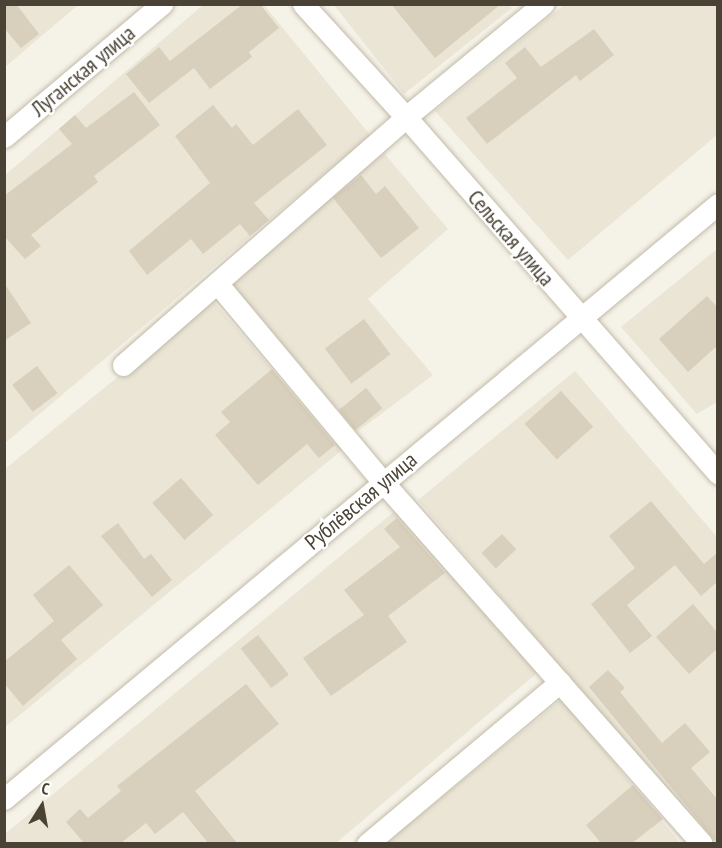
<!DOCTYPE html>
<meta charset="utf-8">
<style>
body{margin:0}
#map{position:relative;width:722px;height:848px;overflow:hidden;background:#f5f2e8;font-family:"PT Sans Narrow",sans-serif}
div>[style]{position:absolute}
.residential>*{inset:0;background:#eae5d5}
.building>*{inset:0;background:#d8cfbc;transform-origin:0 0}
.roads{filter:drop-shadow(0 0 2px #c2bba9) drop-shadow(0 0 2px #c2bba9)}
.street>*{height:21px;margin:-10.5px;padding:0 10.5px;transform-origin:10.5px;border-radius:10.5px;background:#fff}
span{translate:-50% -50%;white-space:nowrap;text-align:center;line-height:1.15;-webkit-text-stroke:4.5px #fff;paint-order:stroke}
.street-label{font-size:22px;color:#4a4335}
.frame{position:absolute;inset:0;border:6px solid #4a4335;pointer-events:none}
.north{position:absolute;left:12px;top:776px;width:60px;height:60px;-webkit-text-stroke:4px #fff;paint-order:stroke;rotate:11deg;font-size:16px;font-weight:700;line-height:24px;text-align:center;color:#4a4335}
.north::after{content:'';display:block;margin:auto;width:21px;height:27px;background:#4a4335;clip-path:polygon(50% 0,100% 100%,50% 72%,0 100%)}
</style>
<div id="map">
<div class="residential">
<i style="clip-path:polygon(508px 4px,512px 8px,404px 94px,334px 5px)"></i>
<i style="clip-path:polygon(5px 5px,78px 5px,5px 67px)"></i>
<i style="clip-path:polygon(203px 5px,264px 5px,370px 135px,5px 443px,4px 176px)"></i>
<i style="clip-path:polygon(564px 5px,717px 5px,717px 135px,568px 260px,435px 111px)"></i>
<i style="clip-path:polygon(384px 153px,448px 229px,368px 299px,433px 375px,357px 432px,230px 282px)"></i>
<i style="clip-path:polygon(717px 249px,717px 402px,697px 414px,621px 327px)"></i>
<i style="clip-path:polygon(212px 300px,342px 450px,5px 727px,5px 469px)"></i>
<i style="clip-path:polygon(575px 371px,717px 537px,717px 837px,711px 843px,418px 500px)"></i>
<i style="clip-path:polygon(396px 510px,537px 673px,336px 843px,5px 844px,5px 834px)"></i>
<i style="clip-path:polygon(562px 699px,680px 843px,385px 844px)"></i>
</div>
<div class="building">
<i style="clip-path:polygon(4px 4px,16px 4px,39px 34px,21px 48px,4px 28px)"></i>
<i style="clip-path:polygon(243px 4px,260px 4px,279px 28px,249px 52px,252px 57px,210px 89px,194px 68px,149px 103px,126px 74px,159px 47px,170px 61px)"></i>
<i style="clip-path:polygon(391px 4px,501px 4px,435px 58px)"></i>
<i style="clip-path:polygon(594px 29px,614px 55px,580px 81px,576px 75px,487px 144px,466px 118px,517px 78px,505px 63px,525px 47px,541px 67px)"></i>
<i style="clip-path:polygon(134px 92px,160px 125px,94px 176px,98px 182px,31px 235px,41px 246px,25px 259px,4px 236px,4px 196px,72px 144px,59px 129px,75px 115px,86px 128px)"></i>
<i style="clip-path:polygon(213px 105px,232px 128px,236px 124px,253px 145px,298px 109px,327px 145px,254px 203px,269px 220px,250px 236px,240px 224px,203px 254px,191px 239px,147px 275px,129px 251px,210px 183px,175px 136px)"></i>
<i style="clip-path:polygon(361px 175px,376px 194px,385px 186px,419px 228px,381px 258px,333px 198px)"></i>
<i style="clip-path:polygon(4px 283px,31px 323px,4px 341px)"></i>
<i style="clip-path:polygon(707px 296px,717px 307px,717px 346px,688px 372px,659px 339px)"></i>
<i style="left:364px;top:319px;width:44px;height:49px;rotate:53deg"></i>
<i style="left:37px;top:366px;width:34px;height:31px;rotate:53deg"></i>
<i style="clip-path:polygon(272px 369px,335px 445px,319px 458px,307px 444px,258px 485px,215px 435px,230px 422px,221px 412px)"></i>
<i style="left:366px;top:388px;width:26px;height:35px;rotate:51deg"></i>
<i style="left:561px;top:391px;width:48px;height:49px;rotate:48deg"></i>
<i style="left:181px;top:478px;width:49px;height:38px;rotate:49deg"></i>
<i style="clip-path:polygon(651px 501px,704px 564px,717px 553px,717px 582px,701px 596px,675px 565px,627px 605px,652px 636px,630px 653px,591px 604px,635px 568px,609px 536px)"></i>
<i style="clip-path:polygon(397px 518px,445px 573px,388px 616px,407px 642px,331px 696px,303px 658px,364px 615px,344px 590px,400px 547px,384px 529px)"></i>
<i style="clip-path:polygon(118px 523px,144px 559px,151px 554px,172px 580px,152px 597px,101px 536px)"></i>
<i style="left:502px;top:534px;width:21px;height:28px;rotate:47deg"></i>
<i style="clip-path:polygon(69px 565px,103px 605px,61px 640px,77px 659px,23px 706px,4px 683px,4px 662px,54px 621px,33px 595px)"></i>
<i style="clip-path:polygon(693px 604px,717px 632px,717px 649px,689px 674px,656px 637px)"></i>
<i style="left:258px;top:635px;width:50px;height:22px;rotate:52deg"></i>
<i style="clip-path:polygon(608px 670px,625px 688px,620px 692px,662px 743px,685px 723px,710px 752px,691px 768px,717px 799px,717px 843px,589px 687px)"></i>
<i style="clip-path:polygon(246px 684px,279px 724px,195px 791px,237px 843px,208px 843px,183px 812px,155px 834px,146px 823px,121px 843px,84px 843px,66px 822px,80px 809px,88px 818px,121px 791px,117px 786px)"></i>
<i style="clip-path:polygon(633px 785px,663px 819px,632px 843px,601px 843px,586px 825px)"></i>
</div>
<div class="roads">
<div class="street">
<i style="left:303px;top:4px;width:153px;rotate:47.7deg"></i>
<i style="left:406px;top:117px;width:474px;rotate:48.8deg"></i>
<i style="left:4px;top:137px;width:207px;rotate:-40.1deg"></i>
<i style="left:217px;top:283px;width:259px;rotate:50.2deg"></i>
<i style="left:383px;top:482px;width:482px;rotate:48.6deg"></i>
<i style="left:123px;top:365px;width:376px;rotate:-41.2deg"></i>
<i style="left:406px;top:117px;width:178px;rotate:-39.5deg"></i>
<i style="left:4px;top:799px;width:929px;rotate:-39.81deg"></i>
<i style="left:367px;top:844px;width:252px;rotate:-40deg"></i>
</div>
</div>
<div class="street-label">
<span style="left:83px;top:71px;rotate:-40deg">Луганская улица</span>
<span style="left:511px;top:238px;rotate:49deg">Сельская улица</span>
<span style="left:361px;top:501px;rotate:-40deg">Рублёвская улица</span>
</div>
<div class="frame"></div>
<div class="north">С</div>
</div>
